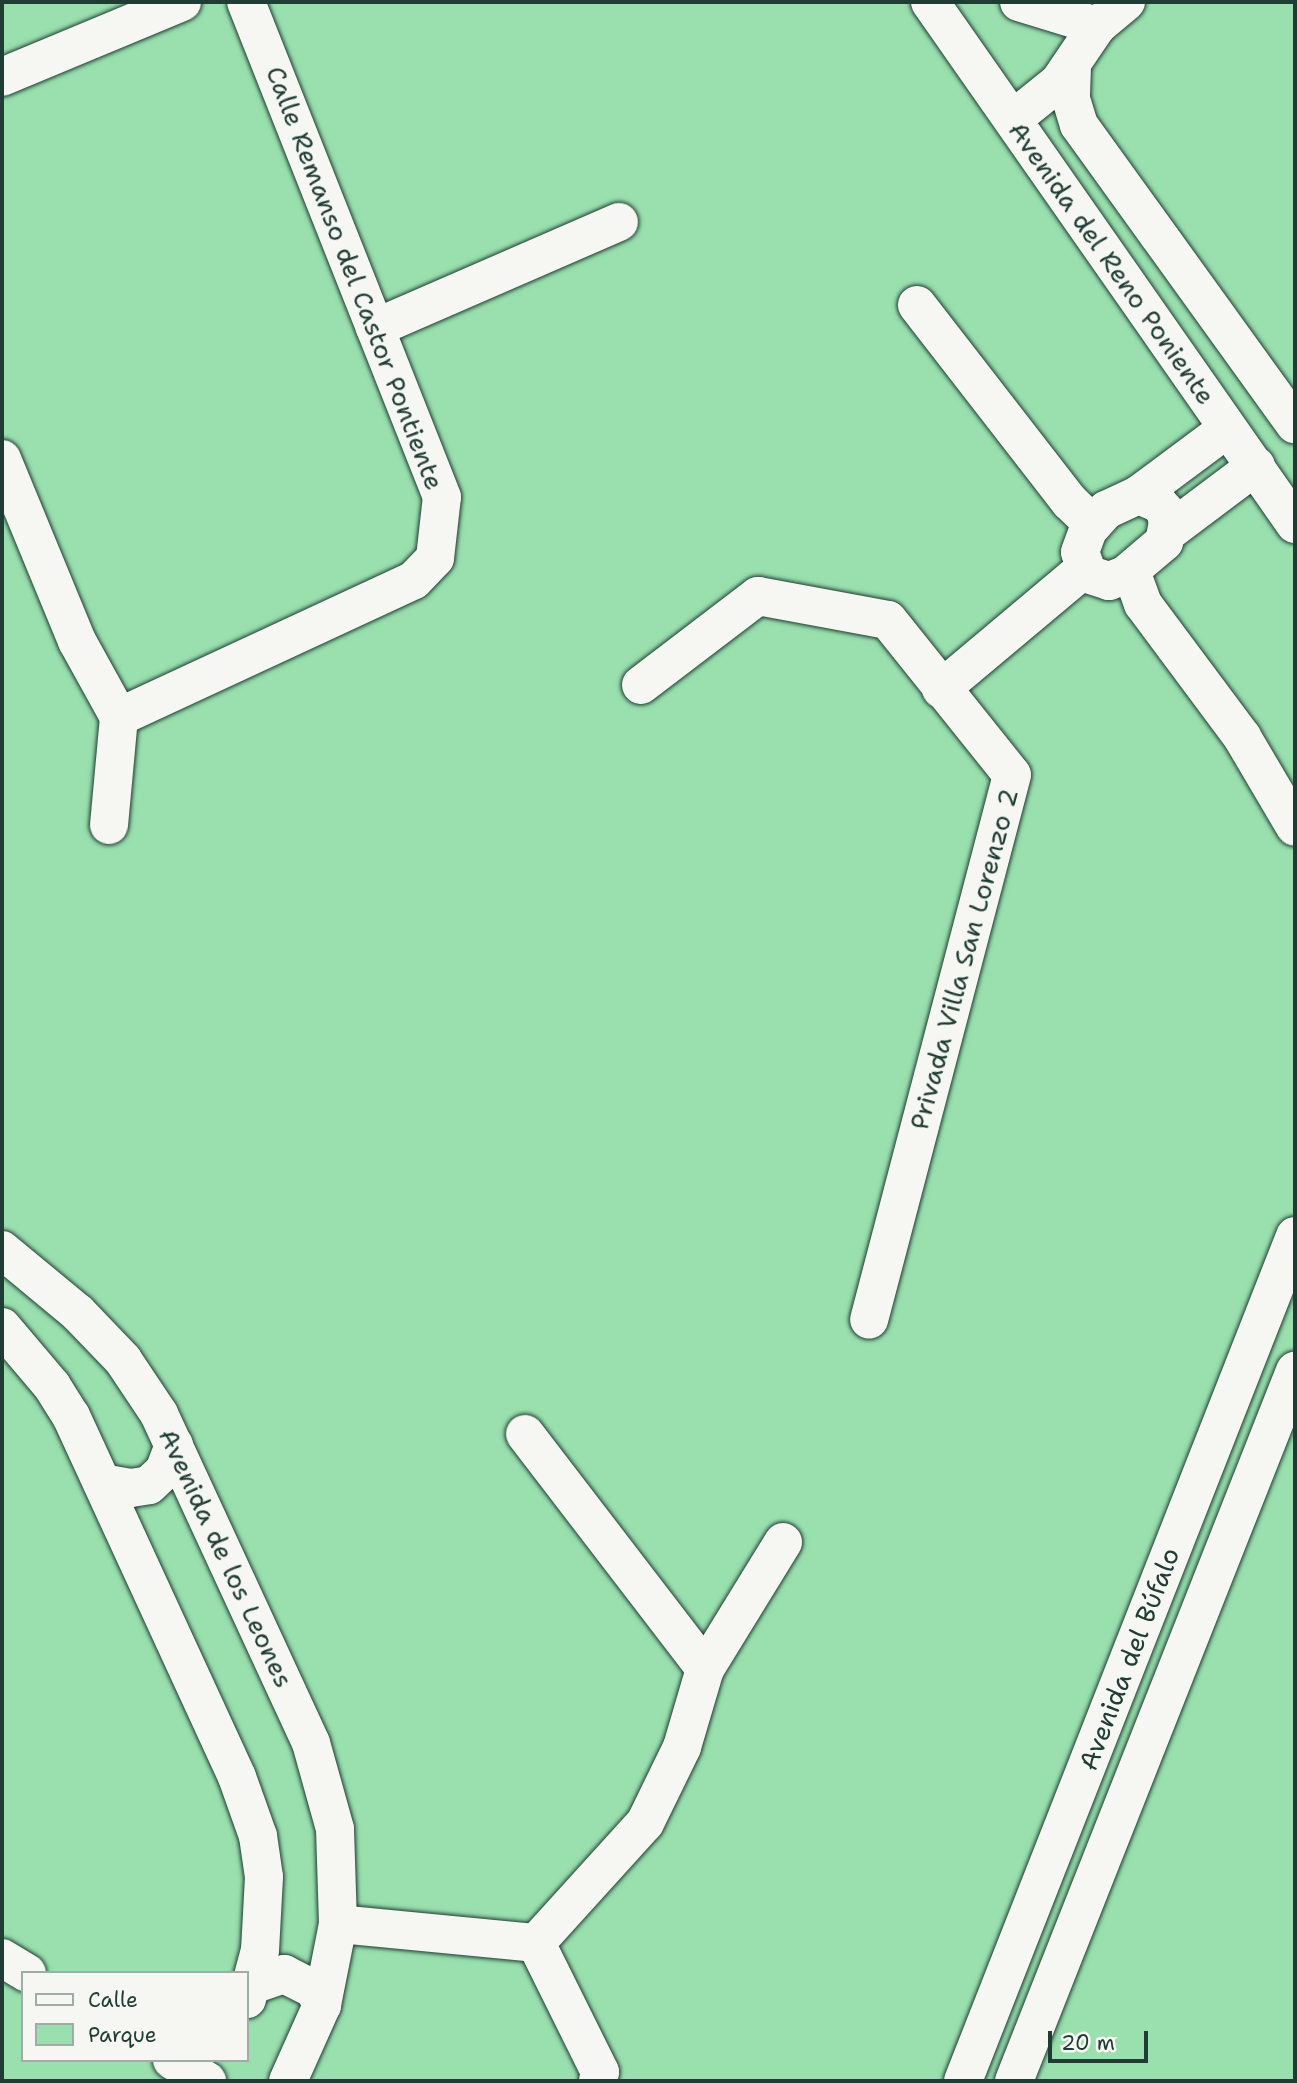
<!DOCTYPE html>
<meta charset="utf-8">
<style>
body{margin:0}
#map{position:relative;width:1297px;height:2083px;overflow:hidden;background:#f6f6f2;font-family:"Shantell Sans",sans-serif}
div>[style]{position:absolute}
.green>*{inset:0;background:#9ae0ae}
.roads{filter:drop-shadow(0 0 2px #1f3d34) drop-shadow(0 0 2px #1f3d34)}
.minor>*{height:38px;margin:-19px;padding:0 19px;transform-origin:19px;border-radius:19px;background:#f6f6f2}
span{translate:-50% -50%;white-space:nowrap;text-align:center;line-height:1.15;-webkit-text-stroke:6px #f6f6f2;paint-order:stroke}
.street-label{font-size:26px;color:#1f3d34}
.frame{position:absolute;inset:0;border:4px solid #1f3d34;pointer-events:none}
.legend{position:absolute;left:21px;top:1971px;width:228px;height:91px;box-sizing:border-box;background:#f6f6f2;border:2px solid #a0aca6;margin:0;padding:9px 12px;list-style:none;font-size:21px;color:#1f3d34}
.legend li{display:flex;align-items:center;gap:14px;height:35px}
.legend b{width:35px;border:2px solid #a0aca6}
.scale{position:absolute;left:1048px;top:2031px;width:100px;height:32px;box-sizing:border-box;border:4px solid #1f3d34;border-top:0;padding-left:9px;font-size:21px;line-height:24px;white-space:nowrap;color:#1f3d34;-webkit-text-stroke:5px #f6f6f2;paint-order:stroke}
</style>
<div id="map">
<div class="green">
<i style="clip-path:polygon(evenodd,2px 2px,1295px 2px,1295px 2081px,2px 2081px,2px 2px,23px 1973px,247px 1973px,247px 2060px,23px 2060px,23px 1973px)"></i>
</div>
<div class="roads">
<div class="minor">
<i style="left:930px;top:2px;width:637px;rotate:55.04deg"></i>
<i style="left:1019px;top:2px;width:82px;rotate:17.1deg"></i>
<i style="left:1072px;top:66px;width:33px;rotate:92deg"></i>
<i style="left:1071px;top:99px;width:27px;rotate:73deg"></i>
<i style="left:1079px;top:125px;width:369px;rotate:54.2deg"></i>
<i style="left:2px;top:77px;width:195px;rotate:-22.6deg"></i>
<i style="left:1013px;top:119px;width:59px;rotate:-38.8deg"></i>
<i style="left:1059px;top:82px;width:68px;rotate:-55.8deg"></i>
<i style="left:1097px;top:26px;width:38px;rotate:-40deg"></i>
<i style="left:917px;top:305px;width:249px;rotate:52.2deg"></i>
<i style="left:1070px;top:502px;width:32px;rotate:44deg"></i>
<i style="left:375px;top:328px;width:266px;rotate:-23.5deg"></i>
<i style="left:2px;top:459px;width:197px;rotate:67.6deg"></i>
<i style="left:77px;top:641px;width:87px;rotate:61.1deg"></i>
<i style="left:1138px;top:495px;width:22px;rotate:22deg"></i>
<i style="left:1158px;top:503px;width:11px;rotate:49deg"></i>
<i style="left:1165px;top:511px;width:11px;rotate:75deg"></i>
<i style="left:1168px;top:522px;width:20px;rotate:101deg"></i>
<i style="left:1164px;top:542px;width:51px;rotate:139.8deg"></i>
<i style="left:1125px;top:575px;width:17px;rotate:159deg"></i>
<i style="left:1109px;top:581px;width:22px;rotate:-162deg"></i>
<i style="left:1088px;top:574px;width:23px;rotate:-110deg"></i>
<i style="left:1080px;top:552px;width:23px;rotate:-70deg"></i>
<i style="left:1088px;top:530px;width:27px;rotate:-48deg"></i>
<i style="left:1106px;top:510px;width:35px;rotate:-25deg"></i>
<i style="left:1138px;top:495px;width:111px;rotate:-36.6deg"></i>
<i style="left:1168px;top:532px;width:110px;rotate:-36.9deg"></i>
<i style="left:1131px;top:571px;width:35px;rotate:70deg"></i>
<i style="left:1143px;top:604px;width:166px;rotate:53.3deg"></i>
<i style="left:1242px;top:737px;width:104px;rotate:59.5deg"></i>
<i style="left:641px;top:685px;width:147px;rotate:-37.3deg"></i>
<i style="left:758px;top:596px;width:132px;rotate:10.5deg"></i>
<i style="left:888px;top:620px;width:198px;rotate:51.3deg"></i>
<i style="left:1012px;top:775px;width:563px;rotate:104.7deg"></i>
<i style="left:941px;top:689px;width:187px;rotate:-40deg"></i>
<i style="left:119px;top:717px;width:325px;rotate:-24.9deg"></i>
<i style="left:414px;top:580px;width:30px;rotate:-46deg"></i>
<i style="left:435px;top:558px;width:61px;rotate:-83.5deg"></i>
<i style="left:442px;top:497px;width:532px;rotate:-111.6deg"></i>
<i style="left:109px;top:825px;width:108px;rotate:-84.7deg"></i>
<i style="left:2px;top:1250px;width:99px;rotate:39.7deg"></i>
<i style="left:78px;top:1313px;width:65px;rotate:46.2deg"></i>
<i style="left:123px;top:1360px;width:65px;rotate:56.3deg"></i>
<i style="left:159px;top:1414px;width:362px;rotate:65.2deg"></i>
<i style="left:311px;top:1743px;width:89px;rotate:74.4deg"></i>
<i style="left:335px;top:1829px;width:95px;rotate:88.2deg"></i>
<i style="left:338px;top:1924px;width:83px;rotate:101.2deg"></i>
<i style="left:322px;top:2005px;width:83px;rotate:114.1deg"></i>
<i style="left:2px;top:1327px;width:77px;rotate:49.7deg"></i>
<i style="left:52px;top:1386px;width:36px;rotate:58deg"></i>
<i style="left:71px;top:1416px;width:397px;rotate:65.3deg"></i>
<i style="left:237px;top:1777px;width:63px;rotate:70.4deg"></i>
<i style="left:258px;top:1836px;width:41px;rotate:81.7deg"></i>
<i style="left:264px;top:1877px;width:73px;rotate:93.1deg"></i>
<i style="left:260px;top:1950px;width:51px;rotate:104.9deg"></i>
<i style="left:525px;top:1434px;width:296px;rotate:52.5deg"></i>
<i style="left:102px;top:1483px;width:29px;rotate:10deg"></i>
<i style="left:131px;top:1488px;width:18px;rotate:-9deg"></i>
<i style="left:149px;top:1485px;width:21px;rotate:-43deg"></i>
<i style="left:164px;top:1471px;width:28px;rotate:-69deg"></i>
<i style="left:338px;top:1924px;width:199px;rotate:5.5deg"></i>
<i style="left:536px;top:1943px;width:162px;rotate:-47.8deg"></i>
<i style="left:645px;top:1823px;width:85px;rotate:-64deg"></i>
<i style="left:682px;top:1747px;width:81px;rotate:-73.6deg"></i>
<i style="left:705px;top:1669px;width:149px;rotate:-58.4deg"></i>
<i style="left:536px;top:1943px;width:144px;rotate:63.6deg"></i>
<i style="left:600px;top:2072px;width:9px;rotate:103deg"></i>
<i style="left:2px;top:1958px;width:29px;rotate:31deg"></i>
<i style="left:252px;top:1985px;width:34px;rotate:-19deg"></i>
<i style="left:284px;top:1974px;width:34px;rotate:27deg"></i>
<i style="left:314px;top:1989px;width:18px;rotate:63deg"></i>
<i style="left:172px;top:2060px;width:41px;rotate:31deg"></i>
<i style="left:963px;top:2081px;width:908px;rotate:-68.55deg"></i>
<i style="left:1014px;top:2081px;width:764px;rotate:-68.41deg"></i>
</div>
</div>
<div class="street-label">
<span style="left:1112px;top:263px;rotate:55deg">Avenida del Reno Poniente</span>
<span style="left:355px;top:278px;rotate:69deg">Calle Remanso del Castor Pontiente</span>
<span style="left:964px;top:959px;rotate:-75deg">Privada Villa San Lorenzo 2</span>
<span style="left:226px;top:1558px;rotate:65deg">Avenida de los Leones</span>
<span style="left:1129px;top:1659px;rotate:-69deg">Avenida del Búfalo</span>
</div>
<div class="frame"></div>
<ul class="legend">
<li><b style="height:9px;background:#f6f6f2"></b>Calle</li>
<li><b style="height:19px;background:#9ae0ae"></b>Parque</li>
</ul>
<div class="scale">20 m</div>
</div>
